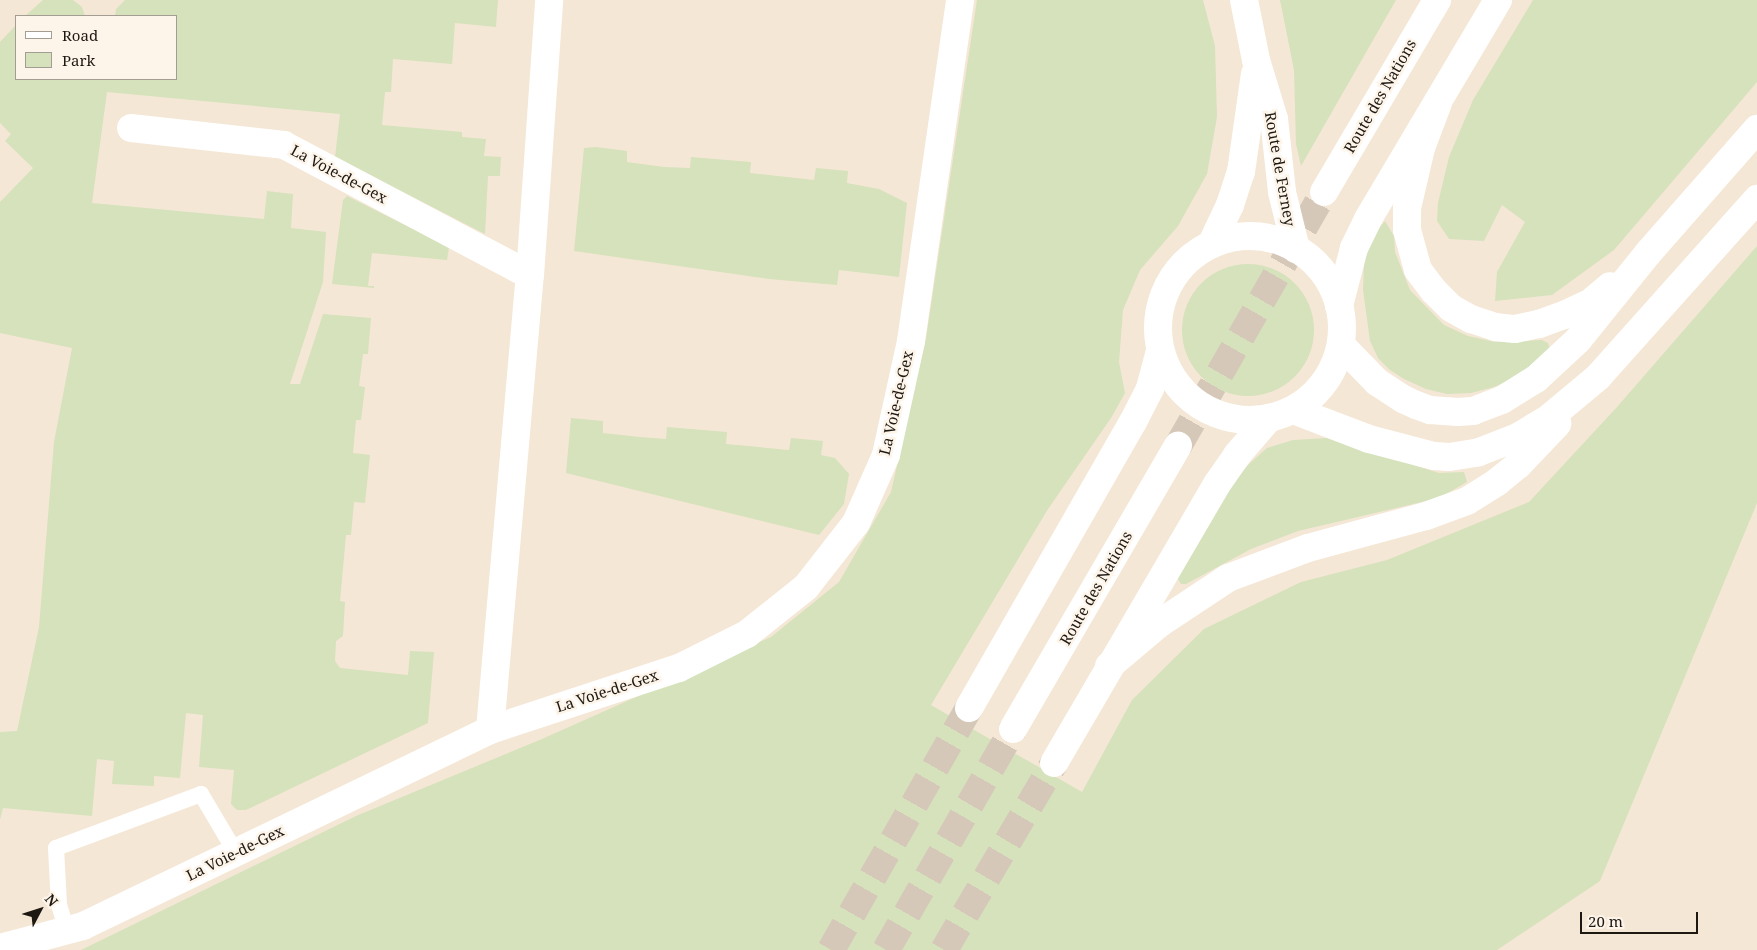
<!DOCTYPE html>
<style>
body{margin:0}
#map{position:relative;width:1757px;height:950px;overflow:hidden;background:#f5e7d5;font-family:"Noto Serif",serif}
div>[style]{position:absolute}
.green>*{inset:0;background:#d5e2bc}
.round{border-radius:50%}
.primary-tunnel>*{height:28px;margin-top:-14px;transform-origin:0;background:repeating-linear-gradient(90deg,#d5c8b8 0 28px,transparent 0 42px)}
.lane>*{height:16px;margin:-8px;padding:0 8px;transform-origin:8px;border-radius:8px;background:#fff}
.street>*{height:28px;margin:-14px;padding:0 14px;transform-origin:14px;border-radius:14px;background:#fff}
.secondary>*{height:28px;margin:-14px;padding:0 14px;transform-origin:14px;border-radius:14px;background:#fff}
.primary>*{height:28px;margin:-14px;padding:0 14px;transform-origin:14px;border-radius:14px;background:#fff}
.primary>.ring{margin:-14px;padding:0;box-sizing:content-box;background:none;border:28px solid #fff;border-radius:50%}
.highway>*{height:28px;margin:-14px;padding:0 14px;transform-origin:14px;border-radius:14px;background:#fff}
span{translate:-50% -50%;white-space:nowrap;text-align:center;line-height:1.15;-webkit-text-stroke:5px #fef5ea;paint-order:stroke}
.street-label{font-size:15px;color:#1d1812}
.legend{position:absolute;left:15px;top:15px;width:162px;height:65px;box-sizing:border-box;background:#fef5ea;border:1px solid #a49d94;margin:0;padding:6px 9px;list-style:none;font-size:15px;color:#1d1812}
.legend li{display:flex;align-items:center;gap:10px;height:25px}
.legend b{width:25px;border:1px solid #a49d94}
.north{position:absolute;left:15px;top:885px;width:50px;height:50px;-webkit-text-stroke:4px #fef5ea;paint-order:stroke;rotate:50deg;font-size:14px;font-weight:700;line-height:20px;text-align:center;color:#1d1812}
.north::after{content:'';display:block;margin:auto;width:18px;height:22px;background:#1d1812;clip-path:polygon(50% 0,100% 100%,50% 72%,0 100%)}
.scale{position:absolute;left:1580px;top:912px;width:118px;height:22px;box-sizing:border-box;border:2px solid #1d1812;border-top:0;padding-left:6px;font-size:15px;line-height:18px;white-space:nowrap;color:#1d1812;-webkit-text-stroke:4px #fef5ea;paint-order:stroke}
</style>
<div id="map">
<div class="green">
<i style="clip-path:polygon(43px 0,73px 0,82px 7px,85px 16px,25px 16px)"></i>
<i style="clip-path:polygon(125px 0,498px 0,496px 27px,455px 23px,452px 64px,393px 59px,391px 92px,385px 92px,382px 125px,462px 132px,462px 137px,486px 139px,484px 156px,501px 157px,500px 176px,488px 176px,485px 234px,335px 157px,340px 114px,107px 92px,92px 203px,264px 219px,267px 191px,293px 194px,291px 228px,326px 232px,323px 282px,290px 384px,300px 384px,323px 314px,371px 318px,368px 354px,363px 354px,359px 386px,365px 387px,361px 420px,356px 420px,353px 453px,370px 455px,365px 503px,354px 502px,351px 535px,346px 535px,340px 601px,345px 602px,343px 636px,336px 641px,335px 661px,340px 668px,408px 675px,410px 651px,434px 652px,428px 723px,246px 810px,237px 810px,231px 804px,234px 770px,199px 767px,203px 715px,186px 713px,180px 778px,154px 776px,154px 786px,112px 784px,114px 761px,97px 759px,92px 816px,3px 808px,0 820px,0 732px,17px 731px,39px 627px,54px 442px,72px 348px,0 333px,0 202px,33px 168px,5px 141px,11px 134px,0 123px,0 42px,16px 25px,16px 79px,176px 79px,176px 16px,115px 16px,116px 9px)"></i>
<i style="clip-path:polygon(977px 0,1203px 0,1215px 46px,1217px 117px,1207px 174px,1178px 226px,1140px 270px,1123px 310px,1119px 362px,1125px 393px,1111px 418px,1048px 509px,931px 705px,1082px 792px,1132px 700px,1204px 629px,1301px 582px,1387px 560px,1529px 502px,1617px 407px,1757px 246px,1757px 503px,1600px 881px,1497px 950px,81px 950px,356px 816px,542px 739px,771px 637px,839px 582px,891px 492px,926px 338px)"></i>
<i style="clip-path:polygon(1280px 0,1396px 0,1301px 166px,1296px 144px,1294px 70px)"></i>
<i style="clip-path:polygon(1533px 0,1757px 0,1757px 82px,1614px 250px,1552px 295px,1495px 301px,1497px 272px,1525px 222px,1502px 205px,1484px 241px,1449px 239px,1437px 221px,1438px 203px,1449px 157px,1473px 100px)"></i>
<i style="clip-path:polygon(596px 147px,627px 151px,627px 162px,664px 167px,690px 168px,691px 157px,751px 162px,750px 173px,814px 180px,816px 168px,848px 171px,847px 183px,879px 189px,907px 203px,899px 277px,839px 270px,837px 285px,769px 279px,574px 251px,584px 148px)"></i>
<i style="clip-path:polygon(347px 196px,449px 247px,447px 260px,372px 253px,368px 286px,374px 286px,374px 288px,332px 284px,343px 200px)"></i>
<i style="clip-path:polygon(1385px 221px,1394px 236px,1395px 252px,1410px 290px,1444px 325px,1468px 336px,1495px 342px,1542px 340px,1548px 343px,1550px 349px,1520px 375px,1494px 387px,1471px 393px,1447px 394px,1426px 389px,1404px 379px,1390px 370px,1378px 358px,1370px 341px,1363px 290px,1364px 261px,1375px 233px)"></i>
<i class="round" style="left:1182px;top:264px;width:132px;height:132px"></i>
<i style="clip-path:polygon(571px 418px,603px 421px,603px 433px,640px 437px,666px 439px,667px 427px,727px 432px,726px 444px,789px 450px,791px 438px,823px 441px,821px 455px,835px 458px,849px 474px,844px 504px,819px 535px,566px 473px)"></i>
<i style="clip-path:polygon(1327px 438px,1439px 473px,1464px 472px,1467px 482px,1439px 498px,1298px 531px,1251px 549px,1186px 584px,1181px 584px,1178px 579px,1180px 571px,1228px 487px,1249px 464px,1267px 448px,1293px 440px)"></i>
</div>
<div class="primary-tunnel">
<i style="left:1178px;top:446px;width:293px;rotate:-60.1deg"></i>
<i style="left:831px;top:950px;width:279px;rotate:-60.3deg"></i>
<i style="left:886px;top:950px;width:255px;rotate:-60.1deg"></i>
<i style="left:944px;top:950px;width:217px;rotate:-59.5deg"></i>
</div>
<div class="lane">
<i style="left:67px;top:931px;width:27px;rotate:-107deg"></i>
<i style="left:59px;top:905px;width:57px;rotate:-93deg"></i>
<i style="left:56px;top:848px;width:155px;rotate:-20.4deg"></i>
<i style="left:201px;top:794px;width:69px;rotate:59.3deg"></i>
</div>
<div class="street">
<i style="left:131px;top:128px;width:154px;rotate:6.3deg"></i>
<i style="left:284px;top:145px;width:278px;rotate:27.9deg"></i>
<i style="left:490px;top:730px;width:457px;rotate:-85deg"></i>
<i style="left:530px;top:275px;width:276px;rotate:-86deg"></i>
<i style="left:0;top:948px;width:86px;rotate:-14.8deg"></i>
<i style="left:83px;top:926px;width:452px;rotate:-25.7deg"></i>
<i style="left:490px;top:730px;width:199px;rotate:-18.2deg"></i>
<i style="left:679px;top:668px;width:76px;rotate:-26.6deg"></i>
<i style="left:747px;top:634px;width:75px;rotate:-38.5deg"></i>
<i style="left:806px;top:587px;width:81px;rotate:-52deg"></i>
<i style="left:856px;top:523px;width:74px;rotate:-66.2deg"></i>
<i style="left:886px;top:455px;width:117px;rotate:-77.6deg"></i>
<i style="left:911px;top:341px;width:345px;rotate:-81.8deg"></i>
</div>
<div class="secondary">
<i style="left:1244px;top:0;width:61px;rotate:78.7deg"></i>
<i style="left:1256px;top:60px;width:62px;rotate:73deg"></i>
<i style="left:1274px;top:119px;width:73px;rotate:83.7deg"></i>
<i style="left:1282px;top:192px;width:59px;rotate:76.2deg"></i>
<i style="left:1212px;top:243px;width:42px;rotate:-64.7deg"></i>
<i style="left:1230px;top:205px;width:35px;rotate:-72deg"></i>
<i style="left:1241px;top:172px;width:99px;rotate:-81.9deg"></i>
</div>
<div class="primary">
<i style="left:1324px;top:192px;width:223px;rotate:-59.5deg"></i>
<i class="ring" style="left:1158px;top:236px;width:156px;height:156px"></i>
<i style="left:1339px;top:306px;width:60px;rotate:-75.5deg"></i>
<i style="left:1354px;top:248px;width:32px;rotate:-64deg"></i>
<i style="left:1368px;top:219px;width:255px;rotate:-59.3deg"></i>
<i style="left:969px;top:708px;width:330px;rotate:-60.2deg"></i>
<i style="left:1133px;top:422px;width:38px;rotate:-63deg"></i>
<i style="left:1150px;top:388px;width:39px;rotate:-75deg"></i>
<i style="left:1013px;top:729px;width:328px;rotate:-59.8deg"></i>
<i style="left:1054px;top:763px;width:323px;rotate:-59.7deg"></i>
<i style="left:1217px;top:484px;width:35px;rotate:-55deg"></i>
<i style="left:1237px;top:455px;width:49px;rotate:-49.1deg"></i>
</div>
<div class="highway">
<i style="left:1438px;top:103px;width:48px;rotate:110.7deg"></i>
<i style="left:1421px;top:148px;width:62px;rotate:103.1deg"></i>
<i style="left:1407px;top:208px;width:22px;rotate:90deg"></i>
<i style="left:1407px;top:230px;width:41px;rotate:74.6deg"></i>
<i style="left:1418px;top:270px;width:26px;rotate:53deg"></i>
<i style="left:1434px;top:291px;width:24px;rotate:45deg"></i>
<i style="left:1451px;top:308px;width:23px;rotate:29deg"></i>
<i style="left:1471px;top:319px;width:25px;rotate:18deg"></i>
<i style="left:1495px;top:327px;width:20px;rotate:6deg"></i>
<i style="left:1515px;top:329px;width:25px;rotate:-12deg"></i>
<i style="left:1539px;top:324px;width:27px;rotate:-20deg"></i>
<i style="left:1564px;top:315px;width:29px;rotate:-25deg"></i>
<i style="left:1590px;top:303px;width:26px;rotate:-40deg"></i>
<i style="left:1341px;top:345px;width:52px;rotate:45.8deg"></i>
<i style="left:1377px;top:382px;width:31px;rotate:33deg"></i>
<i style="left:1403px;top:399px;width:14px;rotate:25deg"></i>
<i style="left:1416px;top:405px;width:15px;rotate:20deg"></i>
<i style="left:1430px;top:410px;width:28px;rotate:4deg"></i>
<i style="left:1458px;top:412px;width:15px;rotate:-4deg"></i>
<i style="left:1473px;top:411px;width:31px;rotate:-21deg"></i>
<i style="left:1502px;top:400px;width:40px;rotate:-32deg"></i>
<i style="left:1536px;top:379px;width:57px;rotate:-42.9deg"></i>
<i style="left:1578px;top:340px;width:113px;rotate:-51.1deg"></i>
<i style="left:1649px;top:252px;width:164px;rotate:-48.7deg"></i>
<i style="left:1293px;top:410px;width:81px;rotate:20.9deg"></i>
<i style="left:1369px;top:439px;width:67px;rotate:14.7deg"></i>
<i style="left:1434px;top:456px;width:15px;rotate:4deg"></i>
<i style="left:1449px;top:457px;width:30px;rotate:-9deg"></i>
<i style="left:1479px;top:452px;width:40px;rotate:-21deg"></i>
<i style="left:1516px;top:438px;width:39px;rotate:-31deg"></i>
<i style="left:1549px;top:418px;width:64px;rotate:-39.9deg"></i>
<i style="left:1598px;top:377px;width:239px;rotate:-48.2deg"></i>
<i style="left:1109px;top:666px;width:67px;rotate:-40.1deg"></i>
<i style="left:1160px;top:623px;width:82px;rotate:-33.5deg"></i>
<i style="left:1228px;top:578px;width:85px;rotate:-20.6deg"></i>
<i style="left:1308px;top:548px;width:122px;rotate:-15.2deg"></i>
<i style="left:1426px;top:516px;width:44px;rotate:-20.1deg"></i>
<i style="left:1467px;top:501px;width:36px;rotate:-32deg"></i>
<i style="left:1497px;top:482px;width:27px;rotate:-39deg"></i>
<i style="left:1518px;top:465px;width:57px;rotate:-46.4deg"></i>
</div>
<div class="street-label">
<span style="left:1380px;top:96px;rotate:-60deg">Route des Nations</span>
<span style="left:1280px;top:169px;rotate:80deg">Route de Ferney</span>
<span style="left:339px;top:174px;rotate:28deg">La Voie-de-Gex</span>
<span style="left:896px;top:403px;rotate:-77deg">La Voie-de-Gex</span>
<span style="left:1096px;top:588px;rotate:-60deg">Route des Nations</span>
<span style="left:607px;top:691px;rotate:-18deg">La Voie-de-Gex</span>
<span style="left:235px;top:853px;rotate:-26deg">La Voie-de-Gex</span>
</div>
<ul class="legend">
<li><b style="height:6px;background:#fff"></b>Road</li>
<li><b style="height:14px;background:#d5e2bc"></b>Park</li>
</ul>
<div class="north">N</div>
<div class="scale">20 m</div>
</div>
